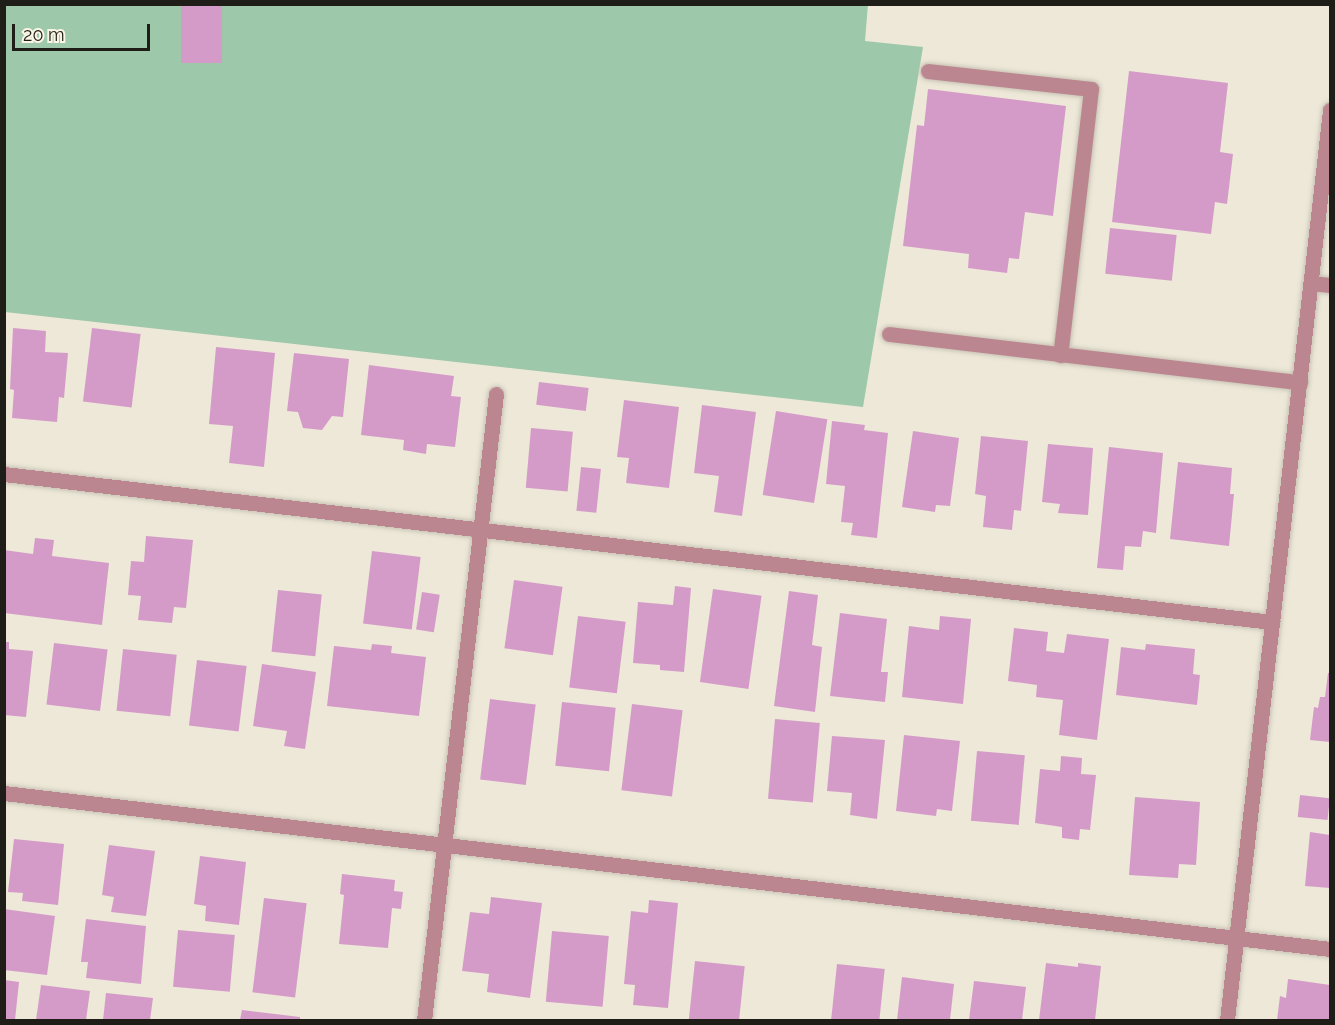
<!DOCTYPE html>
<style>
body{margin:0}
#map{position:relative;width:1335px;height:1025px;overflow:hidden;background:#ede8d8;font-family:Raleway,sans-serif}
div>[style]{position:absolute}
.green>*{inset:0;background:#9dc8aa}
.building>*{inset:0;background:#d59bc8;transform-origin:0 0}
.roads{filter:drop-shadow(0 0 2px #c8c3b5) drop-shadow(0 0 2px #c8c3b5)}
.lane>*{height:15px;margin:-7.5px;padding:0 7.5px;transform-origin:7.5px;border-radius:7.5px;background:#bc8690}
.street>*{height:15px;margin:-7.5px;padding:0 7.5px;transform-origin:7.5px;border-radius:7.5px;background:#bc8690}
span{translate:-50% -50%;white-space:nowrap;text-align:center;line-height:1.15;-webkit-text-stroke:5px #faf5e5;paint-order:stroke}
.frame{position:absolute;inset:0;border:6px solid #1f1d17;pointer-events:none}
.scale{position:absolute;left:12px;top:24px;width:138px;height:27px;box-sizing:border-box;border:3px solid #1f1d17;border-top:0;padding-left:8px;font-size:18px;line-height:21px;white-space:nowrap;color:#1f1d17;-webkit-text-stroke:4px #faf5e5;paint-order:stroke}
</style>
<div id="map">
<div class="green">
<i style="clip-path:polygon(868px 4px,865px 41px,923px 47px,863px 407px,5px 312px,5px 5px)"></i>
</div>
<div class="building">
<i style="left:181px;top:4px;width:41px;height:59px"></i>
<i style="clip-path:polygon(1129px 71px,1228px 83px,1220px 152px,1233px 154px,1227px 204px,1215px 202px,1211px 234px,1112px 222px)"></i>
<i style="clip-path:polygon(928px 89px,1066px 106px,1053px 216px,1025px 212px,1019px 259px,1009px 258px,1007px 273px,968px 268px,969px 254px,903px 246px,917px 125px,924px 126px)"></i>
<i style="left:1110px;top:228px;width:67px;height:46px;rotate:6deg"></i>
<i style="clip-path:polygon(13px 328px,46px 331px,45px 352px,68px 353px,64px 398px,59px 397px,57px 422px,12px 418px,14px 390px,10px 389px)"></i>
<i style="left:92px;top:328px;width:49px;height:74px;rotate:7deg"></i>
<i style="clip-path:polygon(216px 347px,275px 353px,264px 467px,229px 463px,233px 426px,209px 424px)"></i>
<i style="clip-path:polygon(294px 353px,349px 359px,343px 417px,332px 416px,322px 430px,303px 428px,298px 412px,287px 411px)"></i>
<i style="clip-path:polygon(369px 365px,454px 376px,451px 396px,461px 397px,455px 447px,427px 444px,426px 454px,403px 450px,404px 440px,361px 435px)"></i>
<i style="left:539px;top:382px;width:50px;height:23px;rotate:7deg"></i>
<i style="clip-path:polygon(624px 400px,679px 407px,669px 488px,626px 483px,629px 458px,617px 457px)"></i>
<i style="clip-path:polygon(702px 405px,756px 412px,742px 516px,714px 512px,719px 476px,694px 473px)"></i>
<i style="left:776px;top:411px;width:52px;height:85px;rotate:9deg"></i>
<i style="clip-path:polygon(832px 421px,865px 425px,864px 430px,888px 433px,877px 538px,851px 535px,853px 523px,841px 522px,845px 486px,826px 484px)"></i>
<i style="left:531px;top:428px;width:42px;height:60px;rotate:5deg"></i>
<i style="clip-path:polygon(913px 431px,959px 438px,950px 506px,936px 505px,935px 512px,902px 507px)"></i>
<i style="clip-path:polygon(981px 436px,1028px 441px,1021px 511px,1014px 510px,1012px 530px,983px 527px,986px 496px,975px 494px)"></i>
<i style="clip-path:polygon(1048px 444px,1093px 448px,1088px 515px,1058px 513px,1060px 504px,1042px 502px)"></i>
<i style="clip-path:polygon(1109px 447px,1163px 453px,1156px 533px,1143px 531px,1141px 547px,1125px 546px,1123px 570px,1097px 568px)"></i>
<i style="clip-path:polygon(1178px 462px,1232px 468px,1230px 494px,1234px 494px,1229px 546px,1170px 539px)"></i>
<i style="left:581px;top:467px;width:20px;height:44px;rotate:6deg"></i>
<i style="clip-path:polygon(146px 536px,193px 540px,186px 608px,174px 607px,172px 623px,138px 620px,141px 596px,128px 595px,131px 561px,144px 562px)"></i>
<i style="clip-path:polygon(35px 538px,54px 540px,52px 556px,109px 563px,102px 625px,4px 613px,4px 550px,33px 554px)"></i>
<i style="left:372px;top:551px;width:49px;height:73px;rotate:7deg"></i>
<i style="left:514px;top:580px;width:49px;height:69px;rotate:8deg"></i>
<i style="clip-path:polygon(675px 586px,691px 588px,684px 672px,660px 670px,660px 665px,633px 663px,638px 602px,673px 605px)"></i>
<i style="left:713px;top:589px;width:49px;height:94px;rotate:8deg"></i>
<i style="left:278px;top:590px;width:44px;height:62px;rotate:6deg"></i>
<i style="clip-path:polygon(789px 591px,818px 595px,812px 645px,822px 647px,815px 712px,774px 706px)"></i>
<i style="left:422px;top:592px;width:18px;height:38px;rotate:9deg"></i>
<i style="clip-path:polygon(840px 613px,887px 619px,881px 672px,888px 672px,885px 702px,830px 696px)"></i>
<i style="left:578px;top:616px;width:48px;height:72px;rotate:7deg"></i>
<i style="clip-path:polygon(940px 616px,971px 619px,963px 704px,902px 697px,909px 626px,939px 630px)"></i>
<i style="clip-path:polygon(1014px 628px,1048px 632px,1046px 651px,1064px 653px,1067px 634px,1109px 639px,1097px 740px,1059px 735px,1063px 700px,1036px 697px,1037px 685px,1008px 681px)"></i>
<i style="clip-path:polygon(4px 642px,9px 642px,9px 649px,33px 651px,26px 717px,4px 715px)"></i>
<i style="left:54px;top:643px;width:54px;height:62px;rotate:7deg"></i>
<i style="clip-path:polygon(372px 644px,392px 646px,391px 653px,426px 657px,419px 716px,327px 706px,334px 646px,371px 650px)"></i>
<i style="clip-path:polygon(1146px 644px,1195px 649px,1193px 674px,1200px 675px,1197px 705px,1116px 695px,1121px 647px,1145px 650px)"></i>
<i style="left:123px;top:649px;width:54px;height:62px;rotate:6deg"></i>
<i style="left:197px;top:660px;width:50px;height:66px;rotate:7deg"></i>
<i style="clip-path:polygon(262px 664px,316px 672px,305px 749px,284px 746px,287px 731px,253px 726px)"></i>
<i style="clip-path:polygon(1328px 673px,1330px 673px,1330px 742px,1310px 740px,1314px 707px,1318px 708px,1320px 697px,1325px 697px)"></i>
<i style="left:490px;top:699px;width:46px;height:81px;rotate:7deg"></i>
<i style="left:562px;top:702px;width:54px;height:64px;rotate:6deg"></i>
<i style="left:632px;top:704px;width:51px;height:87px;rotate:7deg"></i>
<i style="left:775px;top:719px;width:45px;height:80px;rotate:5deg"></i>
<i style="clip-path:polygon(904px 735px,960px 741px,952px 811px,937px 809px,936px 816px,896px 811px)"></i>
<i style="clip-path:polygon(832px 736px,885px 740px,877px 819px,850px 815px,852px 793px,827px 791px)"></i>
<i style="left:977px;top:751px;width:48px;height:70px;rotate:5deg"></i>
<i style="clip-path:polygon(1061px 756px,1082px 758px,1081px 774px,1096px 775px,1090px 830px,1080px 829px,1079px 840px,1062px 838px,1062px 827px,1035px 823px,1040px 769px,1060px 771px)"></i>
<i style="left:1300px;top:795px;width:30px;height:22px;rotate:6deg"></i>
<i style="clip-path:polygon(1135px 797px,1200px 802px,1196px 865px,1179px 864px,1178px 878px,1129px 875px)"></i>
<i style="clip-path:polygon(1310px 832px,1330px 835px,1330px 888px,1305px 886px)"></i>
<i style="clip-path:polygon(14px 839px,64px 844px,58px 905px,22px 901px,23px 893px,8px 892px)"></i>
<i style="clip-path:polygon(109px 845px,155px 851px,146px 916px,111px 912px,114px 897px,102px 895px)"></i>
<i style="clip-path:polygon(200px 856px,246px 862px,239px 925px,205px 921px,206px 906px,194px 904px)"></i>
<i style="clip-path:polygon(342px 874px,395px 880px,394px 891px,403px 892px,401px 909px,392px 908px,388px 948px,339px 944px,344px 895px,340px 894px)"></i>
<i style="clip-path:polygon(491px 897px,542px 903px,530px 998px,487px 992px,489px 974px,462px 971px,470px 912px,489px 914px)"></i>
<i style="left:264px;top:898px;width:43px;height:95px;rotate:7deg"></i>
<i style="clip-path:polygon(649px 900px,678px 903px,668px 1008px,633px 1005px,635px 985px,624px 984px,631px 911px,648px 913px)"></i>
<i style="clip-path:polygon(4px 909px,55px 916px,47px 975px,4px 970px)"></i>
<i style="clip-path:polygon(86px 919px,146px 926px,141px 984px,86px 978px,88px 962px,81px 962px)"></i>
<i style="left:178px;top:930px;width:57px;height:57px;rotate:5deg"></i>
<i style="left:552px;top:931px;width:57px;height:71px;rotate:5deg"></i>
<i style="left:695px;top:961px;width:50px;height:59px;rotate:6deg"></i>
<i style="clip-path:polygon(1046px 963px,1078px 967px,1078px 963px,1101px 966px,1095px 1020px,1039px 1020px)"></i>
<i style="left:837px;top:964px;width:48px;height:56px;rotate:6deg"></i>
<i style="clip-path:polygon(902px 977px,954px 984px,950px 1020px,897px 1020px)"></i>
<i style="clip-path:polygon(1288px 979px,1330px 985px,1329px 1020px,1277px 1020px,1280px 996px,1286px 998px)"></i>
<i style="clip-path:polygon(4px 980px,19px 982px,15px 1020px,4px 1020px)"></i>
<i style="clip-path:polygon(974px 981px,1026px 987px,1022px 1020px,969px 1020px)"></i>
<i style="clip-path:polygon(41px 985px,90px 991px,86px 1020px,36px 1020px)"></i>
<i style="clip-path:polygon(106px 993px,153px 998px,150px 1020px,103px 1020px)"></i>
<i style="clip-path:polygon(242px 1010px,300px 1017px,300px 1020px,240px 1020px)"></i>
</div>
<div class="roads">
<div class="lane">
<i style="left:928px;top:71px;width:164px;rotate:6.3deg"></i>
<i style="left:1091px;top:89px;width:268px;rotate:96.6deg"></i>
<i style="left:889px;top:334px;width:414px;rotate:6.7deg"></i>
</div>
<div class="street">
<i style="left:1311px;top:283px;width:19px;rotate:6deg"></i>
<i style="left:4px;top:474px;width:1277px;rotate:6.66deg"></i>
<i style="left:4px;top:793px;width:1335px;rotate:6.71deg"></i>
<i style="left:424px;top:1020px;width:630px;rotate:-83.44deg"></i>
<i style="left:1227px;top:1020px;width:916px;rotate:-83.54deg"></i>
</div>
</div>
<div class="frame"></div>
<div class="scale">20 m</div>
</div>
